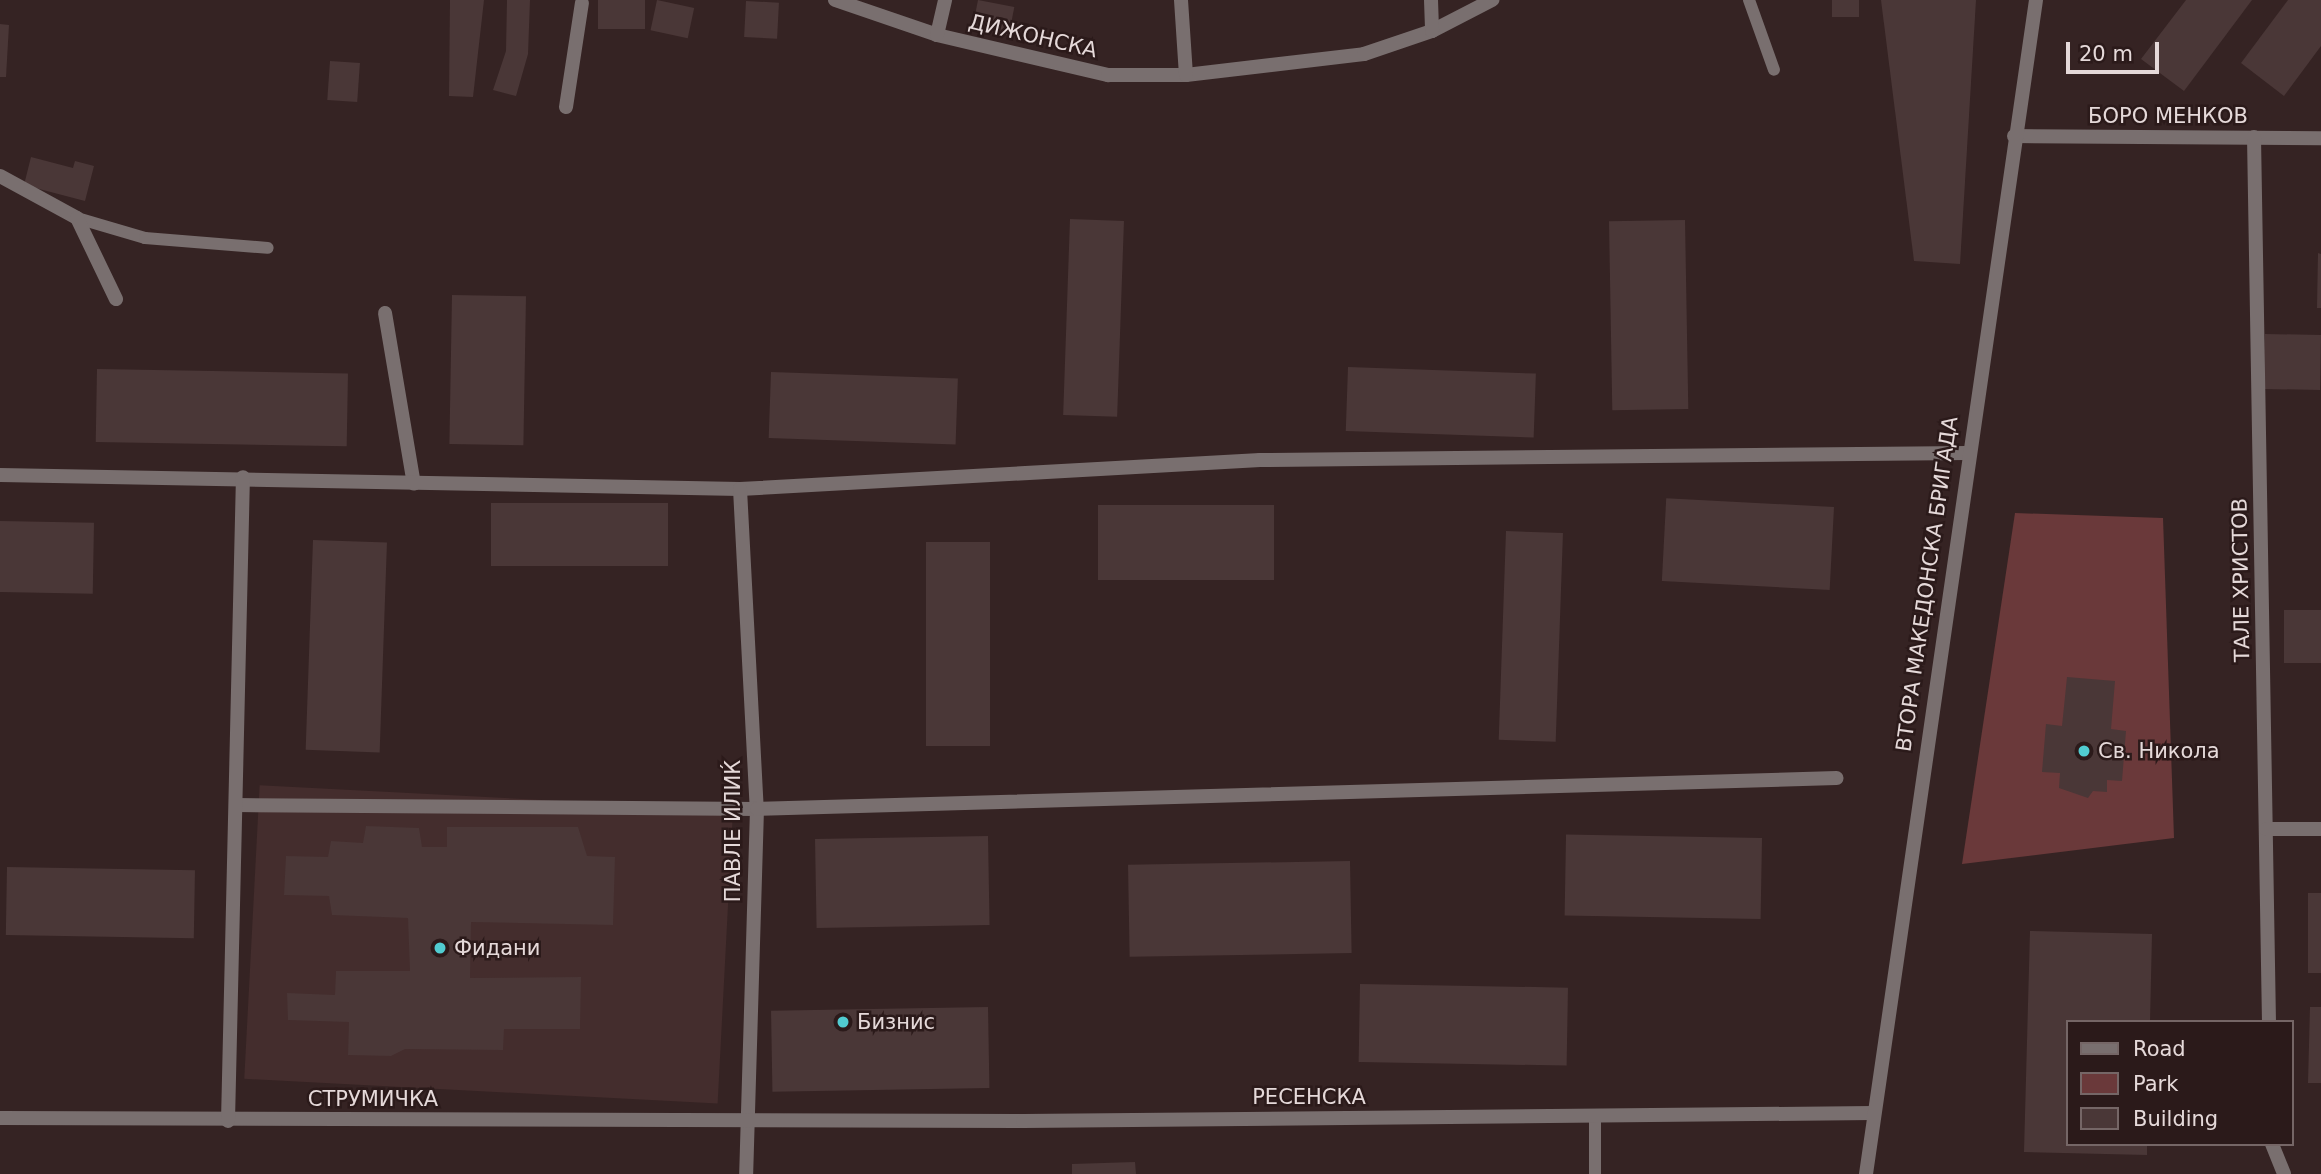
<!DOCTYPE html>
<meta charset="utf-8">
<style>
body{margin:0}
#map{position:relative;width:2321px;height:1174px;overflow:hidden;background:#352323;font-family:"DejaVu Sans",sans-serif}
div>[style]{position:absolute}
.built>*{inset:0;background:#442d2d;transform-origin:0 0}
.green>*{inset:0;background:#6a393a}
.building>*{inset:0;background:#4a3737;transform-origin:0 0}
.service>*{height:12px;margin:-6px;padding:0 6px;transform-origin:6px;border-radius:6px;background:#796f6f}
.minor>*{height:14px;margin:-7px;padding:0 7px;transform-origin:7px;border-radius:7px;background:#796f6f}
.tertiary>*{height:14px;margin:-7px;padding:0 7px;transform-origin:7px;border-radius:7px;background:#796f6f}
.dots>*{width:19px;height:19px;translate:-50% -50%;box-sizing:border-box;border:4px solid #2b1a1a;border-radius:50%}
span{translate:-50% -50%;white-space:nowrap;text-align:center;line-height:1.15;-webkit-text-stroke:5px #2b1a1a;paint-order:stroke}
.street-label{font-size:21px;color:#e5d9d9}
.poi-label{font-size:21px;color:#e5d9d9}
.left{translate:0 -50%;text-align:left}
.legend{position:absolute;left:2066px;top:1020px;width:228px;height:126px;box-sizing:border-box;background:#2b1a1a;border:2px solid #756666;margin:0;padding:9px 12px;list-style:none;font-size:21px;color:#e5d9d9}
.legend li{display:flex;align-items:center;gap:14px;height:35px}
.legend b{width:35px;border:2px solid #756666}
.scale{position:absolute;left:2066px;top:42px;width:93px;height:32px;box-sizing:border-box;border:4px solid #e5d9d9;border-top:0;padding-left:9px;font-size:21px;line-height:24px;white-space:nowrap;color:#e5d9d9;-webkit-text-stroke:5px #2b1a1a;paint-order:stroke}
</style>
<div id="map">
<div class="built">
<i style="left:733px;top:810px;width:294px;height:474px;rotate:93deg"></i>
</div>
<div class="green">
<i style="clip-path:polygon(2015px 513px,2163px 518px,2174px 838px,1962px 864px)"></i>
</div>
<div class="building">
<i style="clip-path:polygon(450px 0,484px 0,473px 97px,449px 96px)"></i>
<i style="clip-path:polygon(507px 0,530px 0,528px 54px,516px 96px,493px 90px,506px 51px)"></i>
<i style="left:598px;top:0;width:47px;height:29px"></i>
<i style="left:657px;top:0;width:38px;height:31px;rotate:12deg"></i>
<i style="left:978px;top:0;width:37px;height:29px;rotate:11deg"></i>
<i style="left:1832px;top:0;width:27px;height:17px"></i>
<i style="clip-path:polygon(1881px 0,1976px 0,1960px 264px,1914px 261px)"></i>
<i style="clip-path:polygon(2186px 0,2252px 0,2184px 91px,2141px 59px)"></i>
<i style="clip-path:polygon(2288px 0,2321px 0,2321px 46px,2284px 96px,2241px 63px)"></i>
<i style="left:746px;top:1px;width:33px;height:36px;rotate:3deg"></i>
<i style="clip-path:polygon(0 24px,9px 25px,6px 77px,0 77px)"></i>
<i style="left:330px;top:61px;width:30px;height:39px;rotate:4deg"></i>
<i style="clip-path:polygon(31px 157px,73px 168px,75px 161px,94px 166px,85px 201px,24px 185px)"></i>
<i style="left:1070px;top:219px;width:54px;height:196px;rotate:2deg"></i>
<i style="left:1685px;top:220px;width:189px;height:76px;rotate:89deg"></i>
<i style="clip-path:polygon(2318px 253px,2321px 254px,2321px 308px,2317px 308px)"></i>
<i style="left:452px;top:295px;width:74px;height:149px;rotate:1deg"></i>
<i style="left:2265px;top:334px;width:56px;height:55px;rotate:1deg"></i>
<i style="left:1348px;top:367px;width:188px;height:64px;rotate:2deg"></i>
<i style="left:97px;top:369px;width:251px;height:73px;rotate:1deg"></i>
<i style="left:771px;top:372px;width:187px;height:66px;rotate:2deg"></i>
<i style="left:491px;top:503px;width:177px;height:63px"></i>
<i style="left:1098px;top:505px;width:176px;height:75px"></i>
<i style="left:1834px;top:507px;width:83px;height:168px;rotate:93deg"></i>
<i style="left:0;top:521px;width:94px;height:71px;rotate:1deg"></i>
<i style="left:1506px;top:531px;width:57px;height:209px;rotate:2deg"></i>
<i style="left:313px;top:540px;width:74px;height:210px;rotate:2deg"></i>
<i style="left:926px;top:542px;width:64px;height:204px"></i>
<i style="left:2321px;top:610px;width:53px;height:37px;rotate:90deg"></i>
<i style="clip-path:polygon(2067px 677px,2115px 681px,2111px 729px,2126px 731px,2122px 781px,2107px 780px,2107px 792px,2093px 791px,2088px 798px,2059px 788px,2060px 773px,2042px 772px,2046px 724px,2062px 726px)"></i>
<i style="clip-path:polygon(366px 826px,419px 828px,422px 847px,447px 847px,447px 827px,578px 827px,587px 856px,615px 857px,613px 925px,471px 922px,470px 978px,581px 977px,580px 1029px,504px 1029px,503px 1050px,405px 1049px,391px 1056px,348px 1055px,349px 1022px,288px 1020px,287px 993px,335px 995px,336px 971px,410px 971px,408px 918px,332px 915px,329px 896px,284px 895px,286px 856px,328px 857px,331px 841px,363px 843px)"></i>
<i style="left:988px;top:836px;width:89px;height:173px;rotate:89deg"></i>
<i style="left:1762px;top:838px;width:81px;height:196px;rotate:91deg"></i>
<i style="left:1350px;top:861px;width:92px;height:222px;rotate:89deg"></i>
<i style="left:7px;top:867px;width:188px;height:68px;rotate:1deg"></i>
<i style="left:2308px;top:893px;width:13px;height:80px"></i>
<i style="clip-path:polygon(2030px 931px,2152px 934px,2150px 1022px,2067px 1022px,2067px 1144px,2147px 1144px,2147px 1155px,2024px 1152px)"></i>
<i style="left:1360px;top:984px;width:208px;height:78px;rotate:1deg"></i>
<i style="left:988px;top:1007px;width:81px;height:217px;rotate:89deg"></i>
<i style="clip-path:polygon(2310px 1007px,2321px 1007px,2321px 1083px,2308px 1083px)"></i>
<i style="clip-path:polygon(1135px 1162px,1136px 1174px,1072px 1174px,1072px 1164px)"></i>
</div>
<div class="service">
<i style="left:1749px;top:0;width:74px;rotate:70.3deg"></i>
<i style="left:77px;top:218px;width:71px;rotate:16.4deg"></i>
<i style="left:145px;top:238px;width:123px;rotate:4.6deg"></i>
<i style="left:1595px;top:1174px;width:58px;rotate:-90deg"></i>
</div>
<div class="minor">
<i style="left:835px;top:0;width:108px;rotate:18.9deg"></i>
<i style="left:937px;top:35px;width:176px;rotate:13.2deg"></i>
<i style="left:1108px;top:75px;width:78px"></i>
<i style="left:1186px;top:75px;width:179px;rotate:-6.7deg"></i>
<i style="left:1364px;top:54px;width:72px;rotate:-18.7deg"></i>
<i style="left:1432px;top:31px;width:68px;rotate:-27.3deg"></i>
<i style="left:1181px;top:0;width:75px;rotate:86.2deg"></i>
<i style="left:1431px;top:0;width:31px;rotate:88deg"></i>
<i style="left:937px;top:35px;width:36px;rotate:-77deg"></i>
<i style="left:566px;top:107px;width:105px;rotate:-81.3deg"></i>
<i style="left:2014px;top:136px;width:307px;rotate:0.4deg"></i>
<i style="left:2254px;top:137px;width:885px;rotate:89.03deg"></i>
<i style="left:0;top:176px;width:88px;rotate:28.6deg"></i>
<i style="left:77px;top:218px;width:90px;rotate:64.3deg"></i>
<i style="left:385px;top:313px;width:173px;rotate:80.4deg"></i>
<i style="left:0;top:475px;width:740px;rotate:1.08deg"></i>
<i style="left:740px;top:489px;width:521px;rotate:-3.19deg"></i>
<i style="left:1260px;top:460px;width:707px;rotate:-0.57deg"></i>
<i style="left:740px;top:489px;width:320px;rotate:87deg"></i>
<i style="left:757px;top:809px;width:365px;rotate:91.7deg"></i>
<i style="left:236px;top:805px;width:521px;rotate:0.44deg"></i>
<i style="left:757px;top:809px;width:1080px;rotate:-1.64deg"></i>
<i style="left:2266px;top:829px;width:55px"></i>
<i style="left:0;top:1118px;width:1023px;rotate:0.17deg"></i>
<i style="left:1023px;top:1121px;width:850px;rotate:-0.54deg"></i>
<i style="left:228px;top:1121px;width:644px;rotate:-88.67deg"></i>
<i style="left:2272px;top:1144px;width:32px;rotate:68deg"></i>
</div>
<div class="tertiary">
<i style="left:1866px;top:1174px;width:1186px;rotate:-81.76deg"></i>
</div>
<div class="dots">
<i style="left:2084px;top:751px;background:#51ccd1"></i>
<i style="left:440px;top:948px;background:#51ccd1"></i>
<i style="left:843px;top:1022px;background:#51ccd1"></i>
</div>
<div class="street-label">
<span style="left:1033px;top:36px;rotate:13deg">ДИЖОНСКА</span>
<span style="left:2168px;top:116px">БОРО МЕНКОВ</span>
<span style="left:2241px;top:580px;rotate:-91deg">ТАЛЕ ХРИСТОВ</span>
<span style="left:1927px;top:584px;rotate:-82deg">ВТОРА МАКЕДОНСКА БРИГАДА</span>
<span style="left:733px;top:831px;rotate:-90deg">ПАВЛЕ ИЛИЌ</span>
<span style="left:1309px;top:1097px">РЕСЕНСКА</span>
<span style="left:373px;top:1099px">СТРУМИЧКА</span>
</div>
<div class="poi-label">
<span class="left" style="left:2098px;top:751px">Св. Никола</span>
<span class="left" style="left:454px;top:948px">Фидани</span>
<span class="left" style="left:857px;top:1022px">Бизнис</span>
</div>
<ul class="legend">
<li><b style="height:9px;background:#796f6f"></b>Road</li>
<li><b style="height:19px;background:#6a393a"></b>Park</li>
<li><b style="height:19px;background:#4a3737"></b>Building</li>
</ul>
<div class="scale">20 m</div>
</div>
